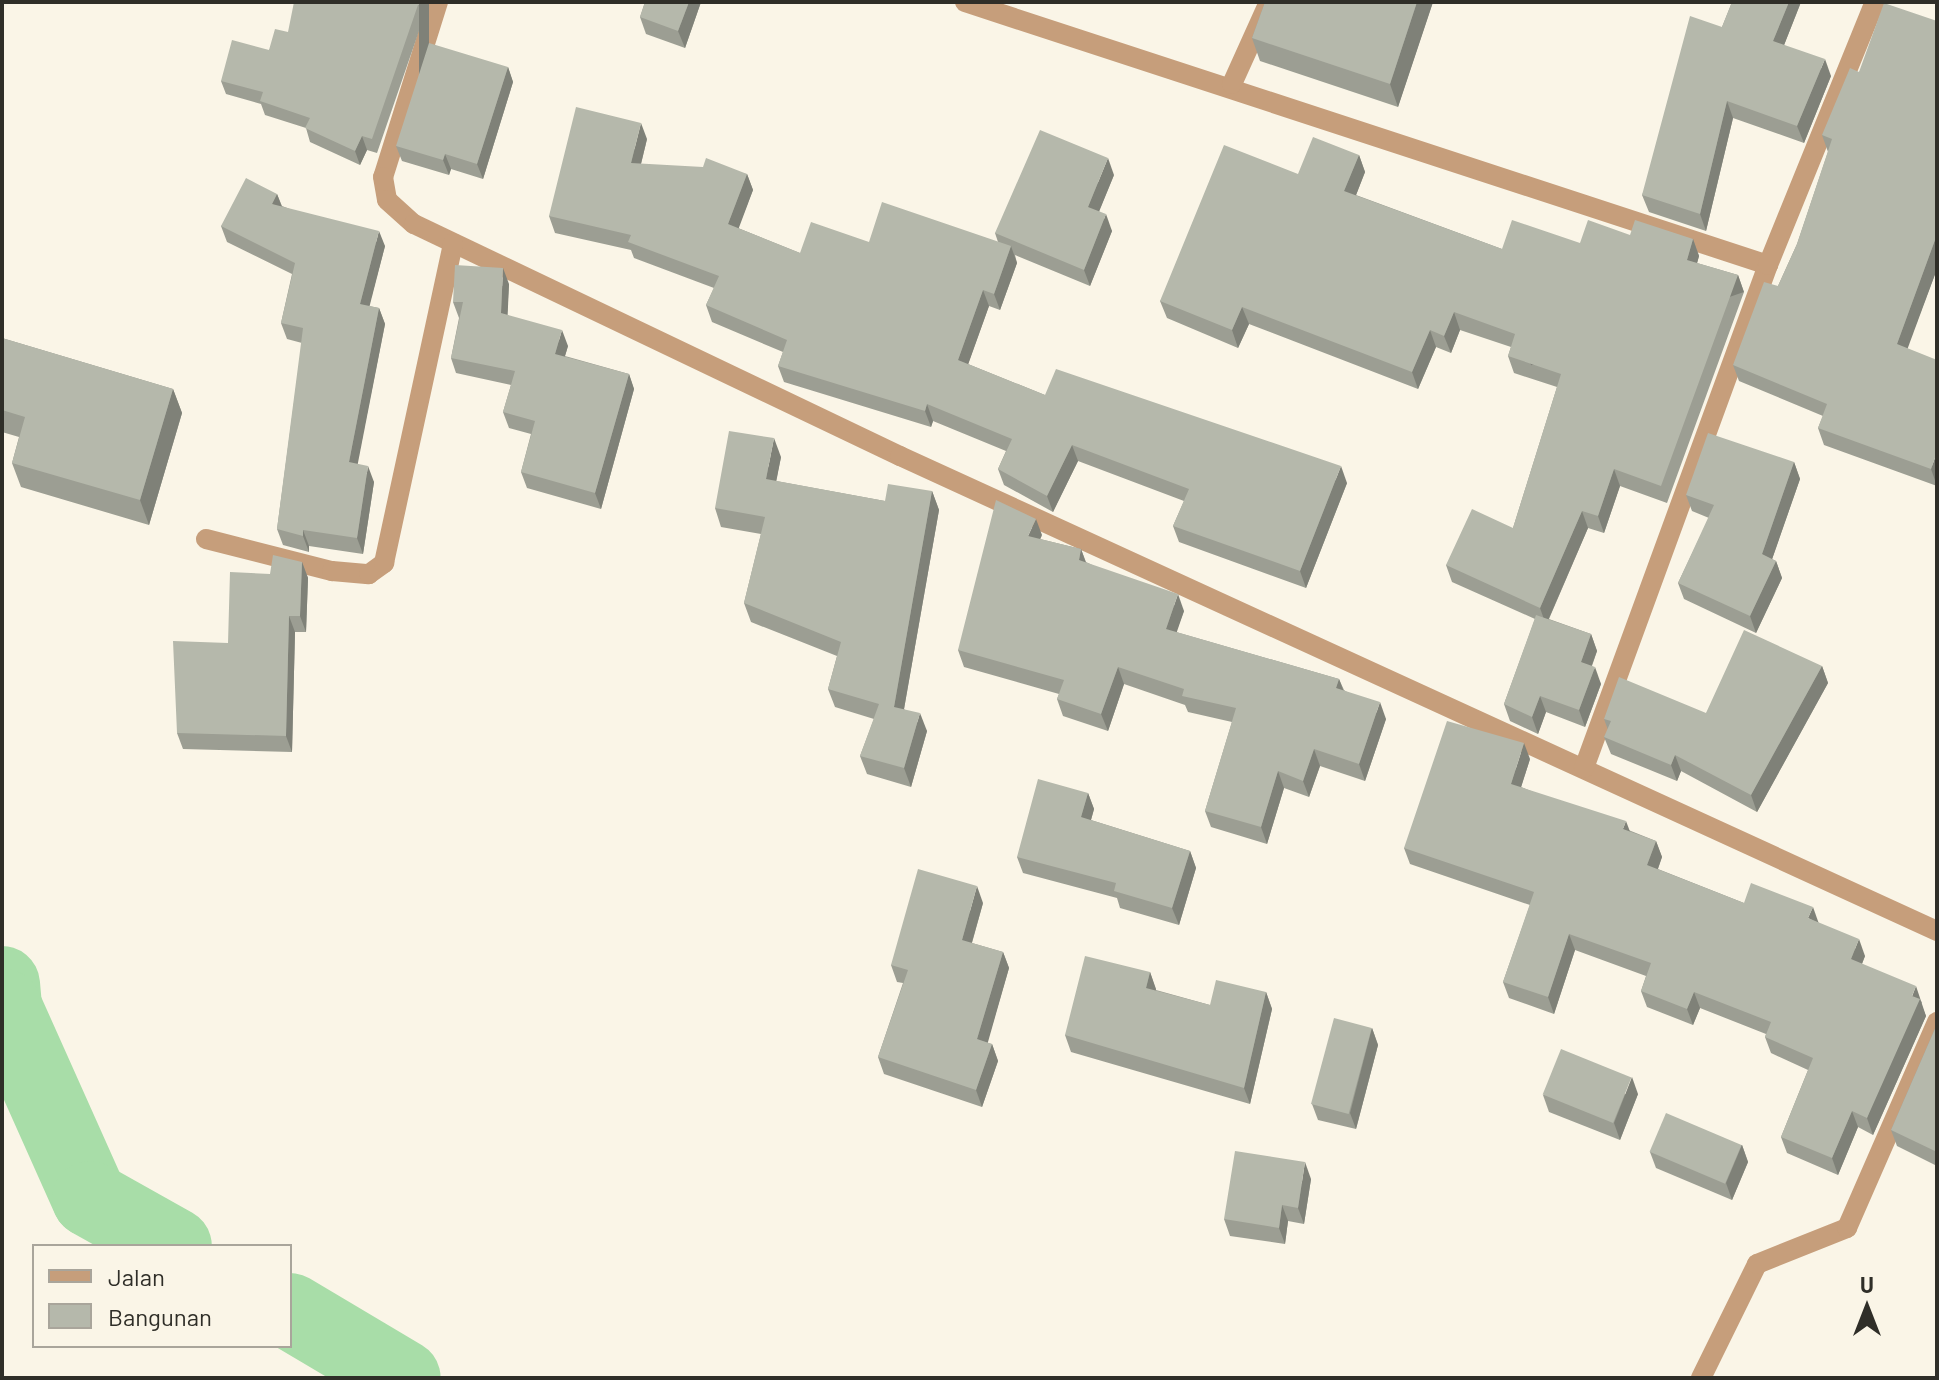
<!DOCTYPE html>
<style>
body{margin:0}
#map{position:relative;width:1939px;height:1380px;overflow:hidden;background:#faf5e7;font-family:Barlow,sans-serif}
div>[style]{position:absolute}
.river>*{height:76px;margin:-38px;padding:0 38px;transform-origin:38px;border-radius:38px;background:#a8dda8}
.minor>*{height:20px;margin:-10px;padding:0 10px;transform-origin:10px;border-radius:10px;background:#c69e7b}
.wall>*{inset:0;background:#9c9e93}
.shaded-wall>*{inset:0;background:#7f8178;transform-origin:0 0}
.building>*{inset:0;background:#b5b8ab;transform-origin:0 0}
span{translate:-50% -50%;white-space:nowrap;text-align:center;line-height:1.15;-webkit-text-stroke:8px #faf5e7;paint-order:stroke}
.frame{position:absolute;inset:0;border:4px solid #2f2e28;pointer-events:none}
.legend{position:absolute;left:32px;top:1244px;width:260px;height:104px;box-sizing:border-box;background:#faf5e7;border:2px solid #a9a59b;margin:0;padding:10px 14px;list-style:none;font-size:24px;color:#2f2e28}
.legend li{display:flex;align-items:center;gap:16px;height:40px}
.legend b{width:40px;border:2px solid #a9a59b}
.north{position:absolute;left:1827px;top:1268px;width:80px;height:80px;-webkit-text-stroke:6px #faf5e7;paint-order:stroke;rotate:0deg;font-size:22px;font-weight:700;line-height:32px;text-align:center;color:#2f2e28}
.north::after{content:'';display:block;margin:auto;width:28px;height:36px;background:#2f2e28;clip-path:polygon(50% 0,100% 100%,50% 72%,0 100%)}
</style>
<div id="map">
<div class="river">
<i style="left:2px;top:984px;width:23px;rotate:85deg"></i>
<i style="left:4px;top:1007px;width:210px;rotate:65.9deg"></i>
<i style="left:90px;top:1199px;width:96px;rotate:29.2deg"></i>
<i style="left:290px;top:1311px;width:131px;rotate:30.7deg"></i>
</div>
<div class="minor">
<i style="left:438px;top:2px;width:183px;rotate:107.4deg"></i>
<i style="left:383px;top:177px;width:23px;rotate:80deg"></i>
<i style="left:387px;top:200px;width:36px;rotate:42deg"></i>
<i style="left:414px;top:224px;width:539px;rotate:25.52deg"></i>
<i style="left:900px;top:456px;width:1141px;rotate:24.61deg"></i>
<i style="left:965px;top:2px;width:845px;rotate:18.13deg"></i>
<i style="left:1232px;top:84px;width:90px;rotate:-65.7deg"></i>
<i style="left:206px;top:539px;width:130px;rotate:14.3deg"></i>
<i style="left:332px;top:571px;width:37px;rotate:5deg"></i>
<i style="left:369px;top:574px;width:19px;rotate:-36deg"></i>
<i style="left:384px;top:563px;width:327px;rotate:-77.8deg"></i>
<i style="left:1584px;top:768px;width:536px;rotate:-69.91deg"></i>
<i style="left:1768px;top:265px;width:284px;rotate:-67.9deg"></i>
<i style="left:1701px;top:1378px;width:127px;rotate:-63.8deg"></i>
<i style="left:1757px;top:1264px;width:97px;rotate:-21.8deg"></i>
<i style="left:1847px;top:1228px;width:225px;rotate:-66.4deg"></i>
</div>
<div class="wall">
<i style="clip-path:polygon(429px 2px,377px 153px,367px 150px,360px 165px,310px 142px,306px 128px,265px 115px,261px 104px,226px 94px,221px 81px,269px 50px,288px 32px)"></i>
<i style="clip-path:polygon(645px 2px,701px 2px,685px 48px,646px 34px,640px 17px)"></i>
<i style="clip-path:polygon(1265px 2px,1433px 2px,1398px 107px,1260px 61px,1252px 38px)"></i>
<i style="clip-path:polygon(1732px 2px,1801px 2px,1784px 45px,1831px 76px,1804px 143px,1733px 118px,1706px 231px,1649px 212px,1642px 195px,1722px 27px)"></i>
<i style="clip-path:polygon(1937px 21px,1937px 269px,1907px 348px,1937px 486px,1824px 445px,1818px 428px,1823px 416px,1739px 381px,1733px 365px,1778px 286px,1797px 244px,1828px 152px,1822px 135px,1859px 72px)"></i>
<i style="clip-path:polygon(508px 67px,513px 82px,483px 179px,451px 169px,449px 175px,402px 161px,396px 146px)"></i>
<i style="clip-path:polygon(647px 139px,641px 164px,747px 174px,753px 190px,738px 228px,800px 253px,869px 242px,998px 242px,995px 233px,1114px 175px,1099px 211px,1112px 231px,1090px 286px,1015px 255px,1017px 263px,1000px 310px,989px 306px,968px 364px,1045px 395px,1347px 483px,1306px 588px,1179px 542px,1173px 526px,1184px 501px,1078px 461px,1053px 512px,1004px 485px,998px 469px,1006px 451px,933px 421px,931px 427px,784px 382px,778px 366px,783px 352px,712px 322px,706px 305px,714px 288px,634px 258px,631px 250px,555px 233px,549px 216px)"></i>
<i style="clip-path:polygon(1359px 155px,1365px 172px,1356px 195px,1502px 249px,1580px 243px,1630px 235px,1693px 239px,1699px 256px,1697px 263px,1738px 275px,1744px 292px,1667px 503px,1620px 486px,1604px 533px,1588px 528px,1549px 619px,1591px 634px,1597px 651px,1592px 666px,1601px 684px,1585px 727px,1546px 712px,1538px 734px,1510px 721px,1504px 704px,1535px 619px,1452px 582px,1446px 565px,1513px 528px,1557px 387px,1514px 373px,1508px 356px,1511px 347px,1460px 330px,1451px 353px,1436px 347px,1418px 389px,1249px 324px,1238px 348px,1167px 318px,1160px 301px,1298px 174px)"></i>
<i style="clip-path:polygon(277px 194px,282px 206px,385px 246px,369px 306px,379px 308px,385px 324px,357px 464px,374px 482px,363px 554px,309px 546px,309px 552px,283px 545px,277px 529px,302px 343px,287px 339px,281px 323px,292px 274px,227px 242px,221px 226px)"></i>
<i style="clip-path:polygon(509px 284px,507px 315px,568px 346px,565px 356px,629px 374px,634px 389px,601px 509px,527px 488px,521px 472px,531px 434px,509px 428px,503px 412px,511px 385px,456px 373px,451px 358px,459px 318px,453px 302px)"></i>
<i style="clip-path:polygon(2px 338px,173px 389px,182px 413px,149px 525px,21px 487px,12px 463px,19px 437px,2px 432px)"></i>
<i style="clip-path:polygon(781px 457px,776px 481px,885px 501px,932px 491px,939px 510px,904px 709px,927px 731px,911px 787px,867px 774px,860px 756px,874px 719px,835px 707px,828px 689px,837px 656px,751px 622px,744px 603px,761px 534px,721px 527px,715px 508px)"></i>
<i style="clip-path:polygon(1794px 462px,1800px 479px,1772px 559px,1776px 561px,1782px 578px,1756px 633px,1684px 599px,1678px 583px,1709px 518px,1692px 511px,1686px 495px)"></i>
<i style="clip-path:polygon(1042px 535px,1040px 539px,1081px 549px,1086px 562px,1184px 611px,1176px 632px,1339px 679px,1344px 690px,1386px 719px,1365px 781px,1320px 766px,1309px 797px,1284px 788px,1267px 844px,1211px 827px,1205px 811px,1232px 722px,1188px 712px,1185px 705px,1124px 684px,1108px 731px,1063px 716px,1057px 699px,1059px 694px,964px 667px,958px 650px)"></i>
<i style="clip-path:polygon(302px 562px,308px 578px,306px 632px,295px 632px,292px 752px,183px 749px,177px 733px,228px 643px,270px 574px)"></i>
<i style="clip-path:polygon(1822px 666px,1828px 683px,1757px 812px,1681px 771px,1677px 781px,1611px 754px,1604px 737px,1608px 730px,1604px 719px,1706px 713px)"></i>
<i style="clip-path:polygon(1530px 759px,1521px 787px,1656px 841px,1662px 857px,1658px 869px,1744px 903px,1818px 923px,1865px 956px,1862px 964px,1922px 1002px,1921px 1004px,1926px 1016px,1873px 1135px,1858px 1127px,1838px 1175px,1787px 1153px,1781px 1137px,1808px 1070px,1771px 1053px,1765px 1037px,1766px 1034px,1700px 1008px,1693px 1025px,1647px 1007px,1641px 991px,1646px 976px,1575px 950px,1554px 1014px,1509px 998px,1503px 982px,1530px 905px,1410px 864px,1404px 848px)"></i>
<i style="clip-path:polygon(1088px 793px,1094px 809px,1091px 820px,1190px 851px,1196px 868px,1179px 925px,1120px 908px,1117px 898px,1023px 873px,1017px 857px)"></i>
<i style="clip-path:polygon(983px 903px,972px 943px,1003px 952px,1009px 968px,987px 1043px,992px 1044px,998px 1061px,982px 1107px,884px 1074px,878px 1057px,903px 983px,897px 982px,891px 965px)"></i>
<i style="clip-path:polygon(1150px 972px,1156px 990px,1210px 1005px,1266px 992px,1272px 1009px,1250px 1104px,1071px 1052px,1065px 1035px)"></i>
<i style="clip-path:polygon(1937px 1024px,1937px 1166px,1897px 1146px,1891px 1130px)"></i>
<i style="clip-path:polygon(1372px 1028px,1378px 1045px,1356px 1129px,1318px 1120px,1312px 1104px)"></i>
<i style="clip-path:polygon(1638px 1094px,1620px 1140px,1549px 1112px,1543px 1095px)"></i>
<i style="clip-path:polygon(1742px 1145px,1748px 1162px,1732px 1200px,1656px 1168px,1650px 1152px)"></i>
<i style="clip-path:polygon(1311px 1179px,1304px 1224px,1288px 1221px,1285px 1244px,1230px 1236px,1224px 1219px)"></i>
</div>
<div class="shaded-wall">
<i style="left:419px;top:2px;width:10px;height:145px"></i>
<i style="clip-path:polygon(689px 2px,701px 2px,685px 48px,678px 31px)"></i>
<i style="clip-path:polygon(1417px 2px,1433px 2px,1398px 107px,1390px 84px)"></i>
<i style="clip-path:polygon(1789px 2px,1801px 2px,1779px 58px,1773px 41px)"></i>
<i style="clip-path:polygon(1825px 59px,1831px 76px,1804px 143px,1797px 126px)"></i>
<i style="clip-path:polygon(508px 67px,513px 82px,483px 179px,477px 164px)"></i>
<i style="clip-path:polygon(1727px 101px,1733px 118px,1706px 231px,1700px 214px)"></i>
<i style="clip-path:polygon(641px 123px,647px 139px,637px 180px,631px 163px)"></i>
<i style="clip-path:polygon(362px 136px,367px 150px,360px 165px,355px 151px)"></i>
<i style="clip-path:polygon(445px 154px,451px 169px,449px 175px,443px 160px)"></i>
<i style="clip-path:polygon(1359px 155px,1365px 172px,1351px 208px,1344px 191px)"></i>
<i style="clip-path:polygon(1108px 158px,1114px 175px,1094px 224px,1088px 207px)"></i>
<i style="clip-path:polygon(747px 174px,753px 190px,734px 241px,728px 224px)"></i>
<i style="clip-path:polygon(277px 194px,283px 210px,272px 204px)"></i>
<i style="clip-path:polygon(1106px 214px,1112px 231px,1090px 286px,1084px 270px)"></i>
<i style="clip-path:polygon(379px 231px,385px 246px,366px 320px,360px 304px)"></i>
<i style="clip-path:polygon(1693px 239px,1699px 256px,1693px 278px,1687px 260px)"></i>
<i style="clip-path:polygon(1935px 240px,1937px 245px,1937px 269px,1903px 361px,1897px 344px)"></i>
<i style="clip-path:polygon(1011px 246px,1017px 263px,1000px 310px,994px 294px)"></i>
<i style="clip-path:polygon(503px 268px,509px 284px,507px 329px,501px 313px)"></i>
<i style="left:1738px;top:275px;width:18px;height:225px;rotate:71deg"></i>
<i style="clip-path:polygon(983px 290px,989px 306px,964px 376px,958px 360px)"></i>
<i style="clip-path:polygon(1242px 307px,1249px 324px,1238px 348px,1232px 330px)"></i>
<i style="clip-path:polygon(379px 308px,385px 324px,355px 478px,349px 462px)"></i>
<i style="clip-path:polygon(1454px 312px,1460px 330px,1451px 353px,1444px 336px)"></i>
<i style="clip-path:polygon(562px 330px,568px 346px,561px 369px,555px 354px)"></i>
<i style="clip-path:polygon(1430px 330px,1436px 347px,1418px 389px,1412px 372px)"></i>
<i style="clip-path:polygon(629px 374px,634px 389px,601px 509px,595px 493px)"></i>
<i style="clip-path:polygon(173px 389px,182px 413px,149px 525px,140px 500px)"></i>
<i style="clip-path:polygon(927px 404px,933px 421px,931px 427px,925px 411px)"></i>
<i style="clip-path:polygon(774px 438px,781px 457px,773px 498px,766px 479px)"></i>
<i style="clip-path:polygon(1072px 445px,1078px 461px,1053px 512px,1047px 496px)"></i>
<i style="clip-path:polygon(1937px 452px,1937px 486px,1931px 469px)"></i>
<i style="clip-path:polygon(1794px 462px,1800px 479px,1768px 571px,1762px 554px)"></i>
<i style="clip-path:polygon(368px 466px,374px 482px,363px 554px,357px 538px)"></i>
<i style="clip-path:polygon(1341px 466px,1347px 483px,1306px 588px,1300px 571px)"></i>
<i style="clip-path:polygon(1614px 469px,1620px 486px,1604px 533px,1598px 516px)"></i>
<i style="clip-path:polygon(932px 491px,939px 510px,901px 726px,894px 707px)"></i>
<i style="clip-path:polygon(1582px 511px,1588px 528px,1546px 625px,1540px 608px)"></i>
<i style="clip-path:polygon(1036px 519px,1042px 535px,1034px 553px,1028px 536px)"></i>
<i style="clip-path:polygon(303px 530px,309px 546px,309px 552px,303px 536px)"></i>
<i style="clip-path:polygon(1081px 549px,1087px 566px,1079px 560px)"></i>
<i style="clip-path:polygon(1776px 561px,1782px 578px,1756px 633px,1750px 616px)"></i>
<i style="clip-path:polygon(302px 562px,308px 578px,306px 632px,300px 616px)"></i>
<i style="clip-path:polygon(1178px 594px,1184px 611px,1172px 646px,1166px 629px)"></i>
<i style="clip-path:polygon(289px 616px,295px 632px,292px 752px,286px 736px)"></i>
<i style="clip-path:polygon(1591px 634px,1597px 651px,1587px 678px,1581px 662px)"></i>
<i style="clip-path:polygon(1822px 666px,1828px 683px,1757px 812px,1751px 795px)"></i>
<i style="clip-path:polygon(1118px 667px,1124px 684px,1108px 731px,1101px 714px)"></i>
<i style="clip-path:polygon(1595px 667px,1601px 684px,1585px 727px,1579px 710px)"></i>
<i style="clip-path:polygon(1339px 679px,1345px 695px,1336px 688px)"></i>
<i style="clip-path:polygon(1540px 696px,1546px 712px,1538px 734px,1532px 717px)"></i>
<i style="clip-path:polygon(1380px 702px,1386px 719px,1365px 781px,1359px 764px)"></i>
<i style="clip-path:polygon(920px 713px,927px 731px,911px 787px,904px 768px)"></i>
<i style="clip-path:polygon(1524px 743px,1530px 759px,1517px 800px,1511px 784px)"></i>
<i style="clip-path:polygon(1314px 749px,1320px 766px,1309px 797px,1303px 781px)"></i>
<i style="clip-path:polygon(1675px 755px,1681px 771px,1677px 781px,1671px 765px)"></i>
<i style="clip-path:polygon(1278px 771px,1284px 788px,1267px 844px,1261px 827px)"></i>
<i style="clip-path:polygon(1088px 793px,1094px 809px,1087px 834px,1081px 817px)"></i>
<i style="clip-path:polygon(1626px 821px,1632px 837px,1623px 829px)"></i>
<i style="clip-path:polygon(1656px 841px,1662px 857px,1653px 882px,1647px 865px)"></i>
<i style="clip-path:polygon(1190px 851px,1196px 868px,1179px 925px,1172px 908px)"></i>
<i style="clip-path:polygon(977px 886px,983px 903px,968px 956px,962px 940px)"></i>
<i style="clip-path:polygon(1813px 907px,1819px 924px,1808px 918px)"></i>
<i style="clip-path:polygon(1569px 934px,1575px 950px,1554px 1014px,1548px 997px)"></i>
<i style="clip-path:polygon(1859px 939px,1865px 956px,1857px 976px,1851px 959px)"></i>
<i style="clip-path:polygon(1003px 952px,1009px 968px,984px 1056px,977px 1039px)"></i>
<i style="clip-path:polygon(1150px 972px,1156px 989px,1152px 1004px,1146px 988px)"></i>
<i style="clip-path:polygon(1916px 986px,1926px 1016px,1873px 1135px,1867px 1118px)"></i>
<i style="clip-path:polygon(1266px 992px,1272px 1009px,1250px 1104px,1244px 1088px)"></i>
<i style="clip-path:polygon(1694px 992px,1700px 1008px,1693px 1025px,1687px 1009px)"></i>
<i style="clip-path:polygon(1372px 1028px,1378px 1045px,1356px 1129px,1350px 1113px)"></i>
<i style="clip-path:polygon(992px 1044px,998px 1061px,982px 1107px,976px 1090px)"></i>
<i style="clip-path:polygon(1632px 1077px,1638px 1094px,1620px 1140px,1614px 1123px)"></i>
<i style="clip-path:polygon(1852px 1111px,1858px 1127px,1838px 1175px,1832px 1158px)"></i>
<i style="clip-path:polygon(1742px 1145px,1748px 1162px,1732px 1200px,1726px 1183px)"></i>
<i style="clip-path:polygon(1305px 1162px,1311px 1179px,1304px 1224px,1298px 1208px)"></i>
<i style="clip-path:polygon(1282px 1205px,1288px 1221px,1285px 1244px,1279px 1228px)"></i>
</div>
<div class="building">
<i style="clip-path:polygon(294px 2px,419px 2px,372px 139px,362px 136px,355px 151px,305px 128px,310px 118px,260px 101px,263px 92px,221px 81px,232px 40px,269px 50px,275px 29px,288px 32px)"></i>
<i style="clip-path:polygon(645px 2px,689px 2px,678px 31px,640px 17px)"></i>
<i style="clip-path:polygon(1265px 2px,1417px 2px,1390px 84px,1252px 38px)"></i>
<i style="clip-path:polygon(1732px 2px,1789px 2px,1773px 41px,1825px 59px,1797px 126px,1727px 101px,1700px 214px,1642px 195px,1690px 16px,1722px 27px)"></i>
<i style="clip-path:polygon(1884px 3px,1937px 21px,1937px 241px,1935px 240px,1897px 344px,1937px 360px,1937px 452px,1931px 469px,1818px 428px,1827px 404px,1733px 365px,1764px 282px,1778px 286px,1797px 244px,1832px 139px,1822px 135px,1850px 68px,1859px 72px)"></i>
<i style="clip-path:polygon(429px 43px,508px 67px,477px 164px,445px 154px,443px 160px,396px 146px)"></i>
<i style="clip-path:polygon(576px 107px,641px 123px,631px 163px,703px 167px,706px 158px,747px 174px,728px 224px,800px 253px,811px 222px,869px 242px,882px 202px,1011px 246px,994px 294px,983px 290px,958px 360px,1045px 395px,1056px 369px,1341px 466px,1300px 571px,1173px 526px,1189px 489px,1072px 445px,1047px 496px,998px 469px,1012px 439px,927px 404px,925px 411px,778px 366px,787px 340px,706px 305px,719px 276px,628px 242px,631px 235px,549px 216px)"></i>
<i style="clip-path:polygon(1040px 130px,1108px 158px,1088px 207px,1106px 214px,1084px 270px,995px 233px)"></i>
<i style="clip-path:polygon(1313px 137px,1359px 155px,1344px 191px,1502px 249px,1512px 220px,1580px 243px,1588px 220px,1630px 235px,1635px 220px,1693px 239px,1687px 260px,1738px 275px,1661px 486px,1614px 469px,1598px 516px,1582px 511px,1540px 608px,1446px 565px,1472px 509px,1513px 528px,1561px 374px,1508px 356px,1515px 334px,1454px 312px,1444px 336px,1430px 330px,1412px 372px,1242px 307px,1232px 330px,1160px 301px,1224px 145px,1298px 174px)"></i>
<i style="clip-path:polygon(246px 178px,277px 194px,272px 204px,379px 231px,360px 304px,379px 308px,349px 462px,368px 466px,357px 538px,303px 530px,303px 536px,277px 529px,303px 328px,281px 323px,295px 263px,221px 226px)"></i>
<i style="clip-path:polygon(455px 265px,503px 268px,501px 313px,562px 330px,555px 354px,629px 374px,595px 493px,521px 472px,535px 421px,503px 412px,515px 371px,451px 358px,463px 302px,453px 302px)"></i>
<i style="clip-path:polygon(2px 338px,173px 389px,140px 500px,12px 463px,25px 417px,2px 410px)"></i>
<i style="clip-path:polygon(729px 431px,774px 438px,766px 479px,885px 501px,888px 484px,932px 491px,894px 707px,920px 713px,904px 768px,860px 756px,879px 704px,828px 689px,841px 642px,744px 603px,765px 517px,715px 508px)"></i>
<i style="clip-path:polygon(1708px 433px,1794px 462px,1762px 554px,1776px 561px,1750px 616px,1678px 583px,1714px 505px,1686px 495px)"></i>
<i style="clip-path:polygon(996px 500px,1036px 519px,1028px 536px,1081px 549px,1079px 560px,1178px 594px,1166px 629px,1339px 679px,1336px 688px,1380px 702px,1359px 764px,1314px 749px,1303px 781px,1278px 771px,1261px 827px,1205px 811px,1236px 708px,1182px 696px,1184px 689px,1118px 667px,1101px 714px,1057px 699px,1064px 680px,958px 650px)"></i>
<i style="clip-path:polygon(273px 555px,302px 562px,300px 616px,289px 616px,286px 736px,177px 733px,173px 641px,228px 643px,230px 572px,270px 574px)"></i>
<i style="clip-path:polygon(1536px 615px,1591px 634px,1581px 662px,1595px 667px,1579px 710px,1540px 696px,1532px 717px,1504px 704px)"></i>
<i style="clip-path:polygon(1744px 630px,1822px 666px,1751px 795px,1675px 755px,1671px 765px,1604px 737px,1611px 721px,1604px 719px,1619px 677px,1706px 713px)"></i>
<i style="clip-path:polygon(1447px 721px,1524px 743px,1511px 784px,1626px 821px,1623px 829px,1656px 841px,1647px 865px,1744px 903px,1751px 883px,1813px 907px,1808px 918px,1859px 939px,1851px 959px,1916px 986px,1912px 996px,1920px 999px,1867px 1118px,1852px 1111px,1832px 1158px,1781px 1137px,1813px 1058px,1765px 1037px,1771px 1022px,1694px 992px,1687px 1009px,1641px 991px,1651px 963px,1569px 934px,1548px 997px,1503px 982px,1534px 892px,1404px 848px)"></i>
<i style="clip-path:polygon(1038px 779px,1088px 793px,1081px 817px,1190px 851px,1172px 908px,1114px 891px,1116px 883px,1017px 857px)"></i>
<i style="clip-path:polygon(918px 869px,977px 886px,962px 940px,1003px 952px,977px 1039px,992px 1044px,976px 1090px,878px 1057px,908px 970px,891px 965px)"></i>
<i style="clip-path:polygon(1085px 956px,1150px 972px,1146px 988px,1210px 1005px,1216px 980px,1266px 992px,1244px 1088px,1065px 1035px)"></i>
<i style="left:1334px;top:1018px;width:39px;height:89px;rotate:15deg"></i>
<i style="clip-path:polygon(1937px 1024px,1937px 1152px,1891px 1130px)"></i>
<i style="left:1561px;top:1049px;width:76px;height:49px;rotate:22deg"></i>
<i style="left:1666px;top:1113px;width:82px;height:42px;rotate:23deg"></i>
<i style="clip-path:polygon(1235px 1151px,1305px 1162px,1298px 1208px,1282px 1205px,1279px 1228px,1224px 1219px)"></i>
</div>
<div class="frame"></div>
<ul class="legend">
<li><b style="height:10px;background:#c69e7b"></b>Jalan</li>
<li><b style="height:22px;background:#b5b8ab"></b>Bangunan</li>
</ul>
<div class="north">U</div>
</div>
